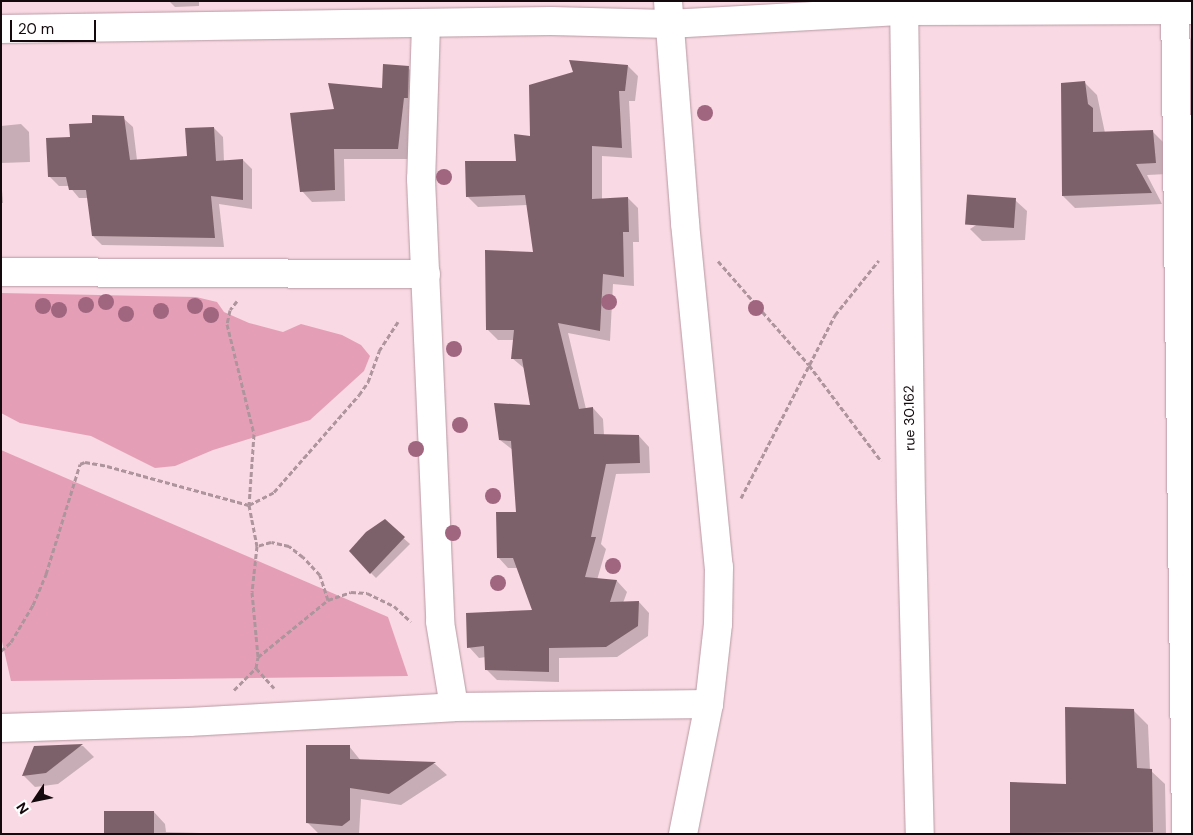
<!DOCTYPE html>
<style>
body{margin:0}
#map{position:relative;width:1193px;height:835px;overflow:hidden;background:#f9d9e3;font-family:"DM Sans",sans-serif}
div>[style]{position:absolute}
.green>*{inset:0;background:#e49fb6}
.shadow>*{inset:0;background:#0003}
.building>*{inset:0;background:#7d616a;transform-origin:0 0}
.path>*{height:3px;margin-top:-1.5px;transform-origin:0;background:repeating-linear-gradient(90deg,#ae959d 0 5px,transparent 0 7.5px)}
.roads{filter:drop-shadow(0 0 1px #b899a3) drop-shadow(0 0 1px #b899a3)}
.minor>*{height:28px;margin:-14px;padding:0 14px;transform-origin:14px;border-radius:14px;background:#fff}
.trees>*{width:16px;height:16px;margin:-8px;border-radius:50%;background:#a0667f}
span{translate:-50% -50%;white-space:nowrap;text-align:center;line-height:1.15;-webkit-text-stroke:5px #fff;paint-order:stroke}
.street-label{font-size:14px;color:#140a0d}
.frame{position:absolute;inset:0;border:2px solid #140a0d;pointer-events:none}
.north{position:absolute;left:10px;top:775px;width:50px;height:50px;-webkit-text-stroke:4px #fff;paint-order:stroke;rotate:236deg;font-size:14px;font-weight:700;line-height:20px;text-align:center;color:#140a0d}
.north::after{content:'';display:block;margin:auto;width:18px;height:22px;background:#140a0d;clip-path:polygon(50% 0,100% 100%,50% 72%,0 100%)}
.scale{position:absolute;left:10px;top:20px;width:86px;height:22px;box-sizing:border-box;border:2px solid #140a0d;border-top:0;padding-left:6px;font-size:15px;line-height:18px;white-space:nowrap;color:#140a0d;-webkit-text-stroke:4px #fff;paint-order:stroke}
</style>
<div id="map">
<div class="green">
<i style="clip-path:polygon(1px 293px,196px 297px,217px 302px,224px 312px,249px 323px,283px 332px,301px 324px,342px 335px,361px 345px,370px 356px,364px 371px,310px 420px,213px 450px,175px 466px,155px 468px,91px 436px,20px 423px,1px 413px)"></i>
<i style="clip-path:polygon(1px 450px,388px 617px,408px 676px,11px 681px,1px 637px)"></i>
</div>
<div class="shadow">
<i style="clip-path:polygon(169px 1px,199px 1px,199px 6px,175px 7px)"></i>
<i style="clip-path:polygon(628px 66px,638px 76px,635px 101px,629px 101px,632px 158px,602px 156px,602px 200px,628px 198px,638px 208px,639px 242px,633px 242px,634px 286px,613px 284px,610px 341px,568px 333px,586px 409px,593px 408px,603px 419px,604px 435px,639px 436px,649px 447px,650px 473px,616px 474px,601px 544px,606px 549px,597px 580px,617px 581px,627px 592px,623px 603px,639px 602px,649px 613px,648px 636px,617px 657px,559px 658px,559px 682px,497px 680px,486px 669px,486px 657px,479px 658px,469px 647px,534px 611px,518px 568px,508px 568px,498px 557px,518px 514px,513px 450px,500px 440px,531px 406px,525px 369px,512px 358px,514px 340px,498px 340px,487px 329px,535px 254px,527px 205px,478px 207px,468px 197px,518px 162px,531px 137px)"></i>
<i style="clip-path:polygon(408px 68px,419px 78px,408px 159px,344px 159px,345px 201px,312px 202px,302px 191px,335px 110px,383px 89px)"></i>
<i style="clip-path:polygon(1085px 83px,1097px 95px,1105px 133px,1152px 131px,1164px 143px,1167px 174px,1147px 175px,1162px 204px,1075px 208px,1063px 196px)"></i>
<i style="clip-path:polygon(123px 118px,133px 127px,137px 160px,188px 158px,214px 128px,223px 137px,224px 161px,243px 160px,252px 169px,252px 209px,219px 204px,224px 247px,102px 245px,93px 236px,88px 198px,79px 198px,69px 186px,59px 186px,50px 177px,71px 138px,94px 124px)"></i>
<i style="clip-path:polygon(21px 124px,29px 132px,30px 162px,1px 163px,1px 126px)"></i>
<i style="clip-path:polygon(1px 177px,3px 203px,1px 203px)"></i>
<i style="clip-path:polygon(1015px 200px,1027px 211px,1025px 240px,982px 241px,970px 229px)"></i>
<i style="clip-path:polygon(384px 521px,410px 544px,376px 578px,371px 573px)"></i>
<i style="clip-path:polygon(1134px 711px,1148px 725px,1150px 770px,1165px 784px,1166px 834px,1011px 834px,1011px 783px,1068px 785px)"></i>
<i style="clip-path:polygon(83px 746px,94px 757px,58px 784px,35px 787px,23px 775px,35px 747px)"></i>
<i style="clip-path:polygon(349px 746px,361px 761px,435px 764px,447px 775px,401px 805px,361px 799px,359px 834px,319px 834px,308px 823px)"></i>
<i style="clip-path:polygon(154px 812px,165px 824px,166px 832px,235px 834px,102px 834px)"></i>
</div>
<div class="building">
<i style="clip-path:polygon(569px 60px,628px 65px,625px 91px,619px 91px,622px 148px,592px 146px,592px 199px,628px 197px,629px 232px,623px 232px,624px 277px,603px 274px,600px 331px,558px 323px,579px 409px,593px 407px,594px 434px,639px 435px,640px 463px,606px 464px,591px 537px,596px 537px,585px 577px,617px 580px,610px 602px,639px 601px,638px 626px,606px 647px,549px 648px,549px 672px,485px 670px,484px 646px,467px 648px,466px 613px,532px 610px,513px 558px,497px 558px,496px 512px,516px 512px,511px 441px,499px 440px,494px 403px,530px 405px,522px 359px,511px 359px,514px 330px,486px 330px,485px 250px,533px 252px,525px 195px,466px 197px,465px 161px,516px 161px,514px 134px,530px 136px,529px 85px,573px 72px)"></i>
<i style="clip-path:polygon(383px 64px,409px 66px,408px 98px,404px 98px,398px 149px,334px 149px,335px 190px,300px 192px,290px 113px,334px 109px,328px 83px,382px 88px)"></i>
<i style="clip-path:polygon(1085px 81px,1088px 104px,1093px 108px,1093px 132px,1153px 130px,1156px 163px,1136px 164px,1152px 193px,1062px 196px,1061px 83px)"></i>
<i style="clip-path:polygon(92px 115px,124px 116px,130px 160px,187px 156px,185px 128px,214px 127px,216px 161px,243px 159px,243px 200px,211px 196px,215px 238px,92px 236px,86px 190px,69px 190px,66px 177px,48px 177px,46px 138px,70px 137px,69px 124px,92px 123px)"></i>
<i style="left:1016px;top:198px;width:30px;height:49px;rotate:94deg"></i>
<i style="clip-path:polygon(385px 519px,405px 537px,370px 574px,349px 551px,366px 532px)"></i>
<i style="clip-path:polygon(1065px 707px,1134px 709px,1137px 768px,1152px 769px,1153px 832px,1010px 833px,1010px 782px,1066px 784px)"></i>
<i style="clip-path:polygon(83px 744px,46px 773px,22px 776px,34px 746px)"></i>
<i style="clip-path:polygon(306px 745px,350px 745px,350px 759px,436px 762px,389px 794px,350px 788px,350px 820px,342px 826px,306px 823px)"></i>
<i style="left:104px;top:811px;width:50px;height:23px"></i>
</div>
<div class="path">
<i style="left:718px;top:261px;width:138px;rotate:48.8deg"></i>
<i style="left:809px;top:365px;width:120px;rotate:53.1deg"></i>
<i style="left:237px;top:301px;width:11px;rotate:128deg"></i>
<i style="left:230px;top:310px;width:14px;rotate:102deg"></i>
<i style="left:227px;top:324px;width:113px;rotate:76.2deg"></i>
<i style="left:254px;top:434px;width:71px;rotate:94deg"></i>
<i style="left:249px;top:505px;width:42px;rotate:79deg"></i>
<i style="left:257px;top:546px;width:46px;rotate:96.2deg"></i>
<i style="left:252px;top:592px;width:65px;rotate:84.7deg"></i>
<i style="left:741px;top:498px;width:206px;rotate:-62.8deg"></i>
<i style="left:835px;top:315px;width:70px;rotate:-51.3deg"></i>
<i style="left:328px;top:600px;width:24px;rotate:-19deg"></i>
<i style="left:351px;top:592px;width:16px;rotate:4deg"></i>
<i style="left:367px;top:593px;width:30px;rotate:26deg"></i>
<i style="left:394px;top:606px;width:23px;rotate:43deg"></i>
<i style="left:1px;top:651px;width:13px;rotate:-42deg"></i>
<i style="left:11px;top:642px;width:43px;rotate:-59.3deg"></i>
<i style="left:33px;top:605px;width:34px;rotate:-67deg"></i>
<i style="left:46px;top:574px;width:115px;rotate:-72.8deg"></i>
<i style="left:80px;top:464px;width:5px;rotate:-22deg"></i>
<i style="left:85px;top:462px;width:22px;rotate:10deg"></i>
<i style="left:107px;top:466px;width:147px;rotate:15.4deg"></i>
<i style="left:249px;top:505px;width:28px;rotate:-27deg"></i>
<i style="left:274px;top:492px;width:129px;rotate:-48.8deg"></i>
<i style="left:359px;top:395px;width:16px;rotate:-55deg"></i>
<i style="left:368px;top:382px;width:33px;rotate:-70deg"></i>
<i style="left:379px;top:351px;width:35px;rotate:-57deg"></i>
<i style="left:256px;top:668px;width:27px;rotate:48deg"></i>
<i style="left:234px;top:690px;width:31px;rotate:-45deg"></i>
<i style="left:256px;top:668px;width:11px;rotate:-80deg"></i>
<i style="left:258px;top:657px;width:90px;rotate:-39.2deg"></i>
<i style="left:328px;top:600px;width:26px;rotate:-108deg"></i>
<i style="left:320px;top:575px;width:25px;rotate:-133deg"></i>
<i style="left:303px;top:557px;width:18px;rotate:-142deg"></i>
<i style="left:289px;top:546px;width:18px;rotate:-167deg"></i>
<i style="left:271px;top:542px;width:15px;rotate:164deg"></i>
</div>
<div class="roads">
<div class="minor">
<i style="left:668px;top:1px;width:223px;rotate:85.6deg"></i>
<i style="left:685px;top:223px;width:346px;rotate:84.4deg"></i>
<i style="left:719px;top:567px;width:57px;rotate:91deg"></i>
<i style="left:718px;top:624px;width:81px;rotate:96.4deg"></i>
<i style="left:709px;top:704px;width:133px;rotate:101.3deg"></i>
<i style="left:904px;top:1px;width:498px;rotate:89.2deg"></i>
<i style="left:911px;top:499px;width:335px;rotate:88.5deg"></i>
<i style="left:1175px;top:1px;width:833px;rotate:89.24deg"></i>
<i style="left:426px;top:24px;width:155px;rotate:91.8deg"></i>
<i style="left:421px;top:179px;width:443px;rotate:87.5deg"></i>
<i style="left:440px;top:622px;width:86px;rotate:80.6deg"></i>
<i style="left:1px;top:29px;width:550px;rotate:-0.83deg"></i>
<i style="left:551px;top:21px;width:118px;rotate:1.5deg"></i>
<i style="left:669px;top:24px;width:235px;rotate:-3.2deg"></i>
<i style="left:904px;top:11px;width:288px;rotate:-0.2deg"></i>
<i style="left:1px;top:272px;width:425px;rotate:0.3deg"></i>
<i style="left:1px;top:728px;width:188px;rotate:-1.8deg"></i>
<i style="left:189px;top:722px;width:265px;rotate:-3.2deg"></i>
<i style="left:454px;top:707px;width:255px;rotate:-0.7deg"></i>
</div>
</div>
<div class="trees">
<i style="left:705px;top:113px"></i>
<i style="left:444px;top:177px"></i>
<i style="left:106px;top:302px"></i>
<i style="left:609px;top:302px"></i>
<i style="left:86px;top:305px"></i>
<i style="left:43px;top:306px"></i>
<i style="left:195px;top:306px"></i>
<i style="left:756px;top:308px"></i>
<i style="left:59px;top:310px"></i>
<i style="left:161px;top:311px"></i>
<i style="left:126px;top:314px"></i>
<i style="left:211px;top:315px"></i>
<i style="left:454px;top:349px"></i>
<i style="left:460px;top:425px"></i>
<i style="left:416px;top:449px"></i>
<i style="left:493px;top:496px"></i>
<i style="left:453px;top:533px"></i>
<i style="left:613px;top:566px"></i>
<i style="left:498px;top:583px"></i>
</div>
<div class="street-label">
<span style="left:909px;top:418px;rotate:-91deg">rue 30.162</span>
</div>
<div class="frame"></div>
<div class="north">N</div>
<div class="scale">20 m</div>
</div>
